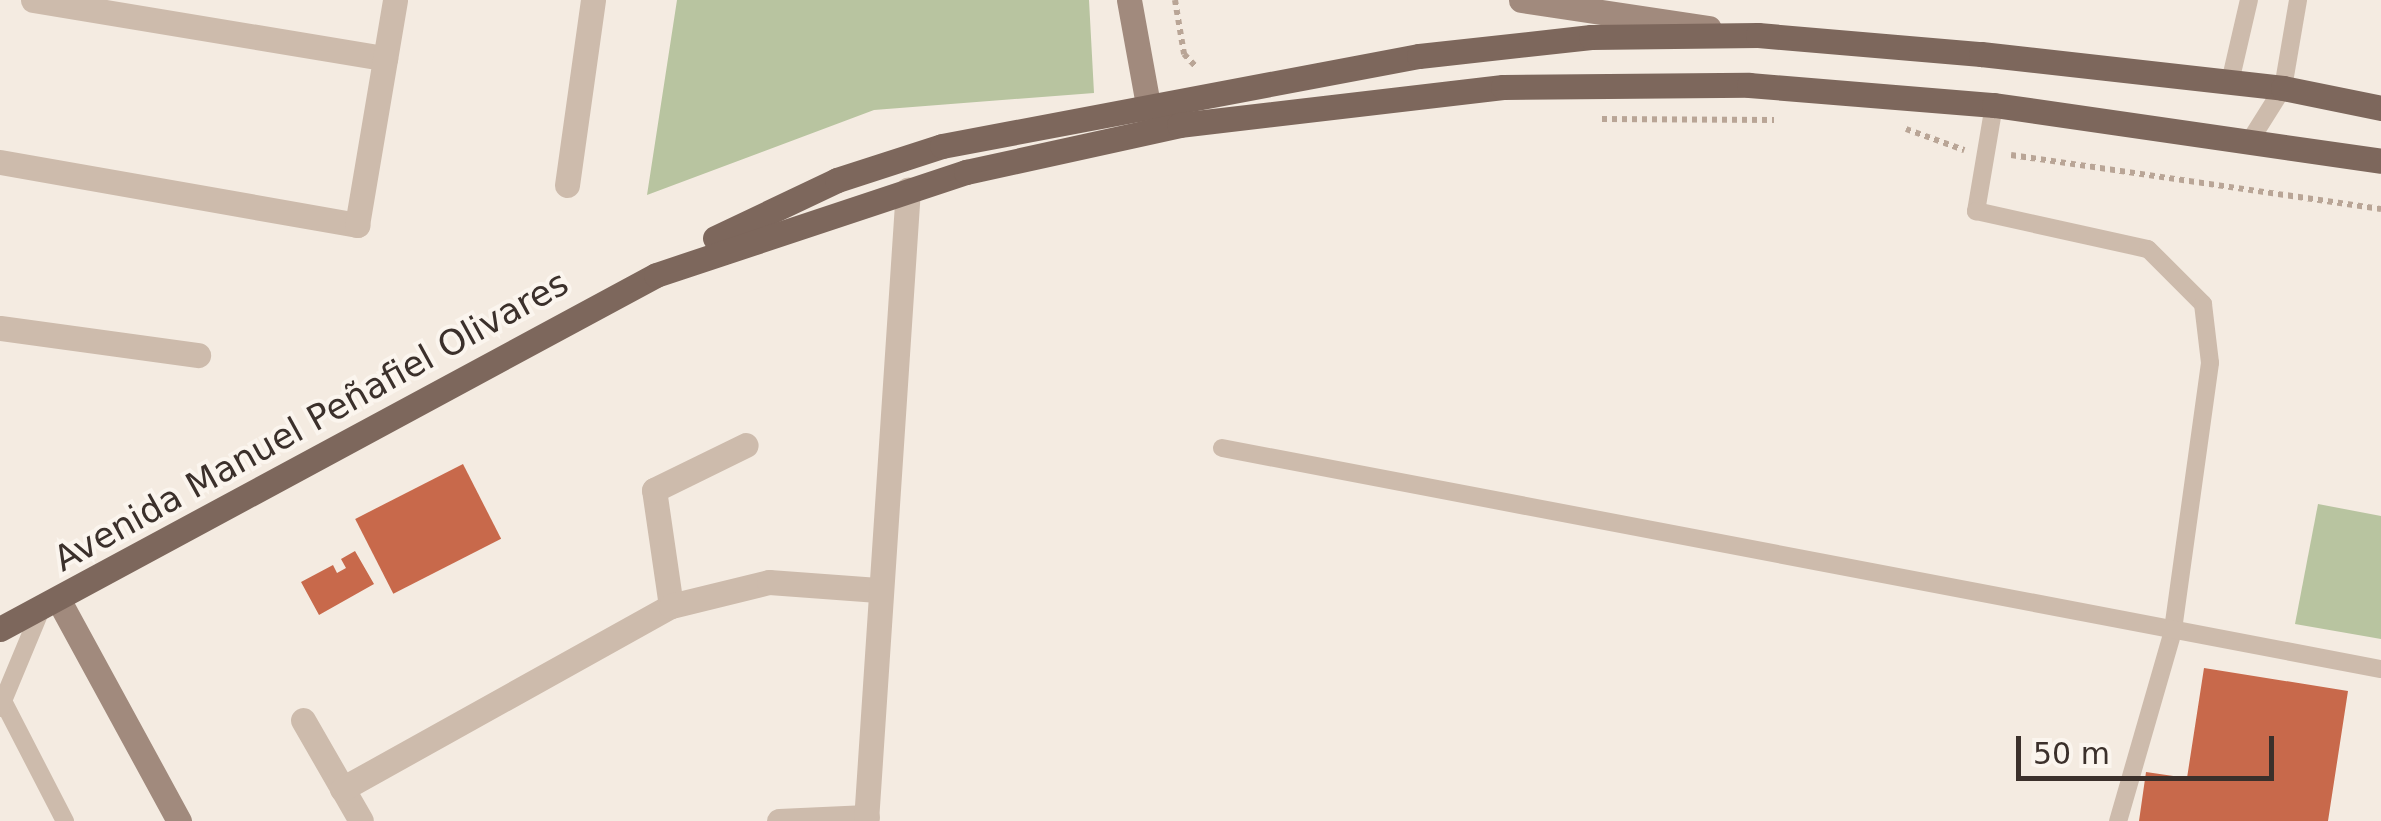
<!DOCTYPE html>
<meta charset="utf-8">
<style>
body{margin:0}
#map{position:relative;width:2381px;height:821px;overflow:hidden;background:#f4ebe1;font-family:"DejaVu Sans",sans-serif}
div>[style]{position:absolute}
.green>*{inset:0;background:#b8c4a0}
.building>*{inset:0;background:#c8694b;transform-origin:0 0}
.path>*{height:6px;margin-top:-3px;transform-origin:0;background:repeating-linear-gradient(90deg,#b9a596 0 5px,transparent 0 10px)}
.lane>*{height:18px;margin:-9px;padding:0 9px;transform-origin:9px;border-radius:9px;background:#cdbbac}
.street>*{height:25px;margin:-12.5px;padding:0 12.5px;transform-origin:12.5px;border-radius:12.5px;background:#cdbbac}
.secondary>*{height:25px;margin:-12.5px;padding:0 12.5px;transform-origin:12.5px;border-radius:12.5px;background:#a18a7d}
.primary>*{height:25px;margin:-12.5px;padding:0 12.5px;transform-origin:12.5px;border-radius:12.5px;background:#7d675c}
span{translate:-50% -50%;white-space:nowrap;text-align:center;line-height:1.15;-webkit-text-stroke:8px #fbf5ee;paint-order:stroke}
.street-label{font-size:35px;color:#3b302b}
.scale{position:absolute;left:2016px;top:736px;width:258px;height:45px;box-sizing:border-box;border:5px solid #3b302b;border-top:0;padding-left:12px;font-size:30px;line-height:35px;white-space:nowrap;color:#3b302b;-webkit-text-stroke:8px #fbf5ee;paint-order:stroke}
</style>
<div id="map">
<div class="green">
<i style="clip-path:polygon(677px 0,1089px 0,1094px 93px,874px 110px,647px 195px)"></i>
<i style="clip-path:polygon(2318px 504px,2381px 516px,2381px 639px,2295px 624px)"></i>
</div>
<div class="building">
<i style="left:463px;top:464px;width:84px;height:121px;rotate:63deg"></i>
<i style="clip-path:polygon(355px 551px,374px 584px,319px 615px,301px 582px,333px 565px,337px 573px,346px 568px,341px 559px)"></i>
<i style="clip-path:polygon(2204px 668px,2348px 691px,2328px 821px,2139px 821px,2146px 772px,2187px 778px)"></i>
</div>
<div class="path">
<i style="left:1175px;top:0;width:55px;rotate:80.5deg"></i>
<i style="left:1184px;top:54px;width:18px;rotate:47deg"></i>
<i style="left:1602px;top:119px;width:172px;rotate:0.3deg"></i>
<i style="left:1906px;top:129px;width:62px;rotate:19.9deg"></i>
<i style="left:2011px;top:155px;width:374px;rotate:8.3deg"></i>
</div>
<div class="lane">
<i style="left:2230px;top:82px;width:84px;rotate:-77deg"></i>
<i style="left:1994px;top:105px;width:108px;rotate:99.6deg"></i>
<i style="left:1976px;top:211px;width:176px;rotate:12.5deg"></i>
<i style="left:2148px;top:249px;width:78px;rotate:45deg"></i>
<i style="left:2203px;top:304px;width:59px;rotate:83.2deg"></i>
<i style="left:2210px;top:363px;width:271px;rotate:97.9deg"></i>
<i style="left:2173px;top:631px;width:198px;rotate:106.1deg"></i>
<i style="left:2251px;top:139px;width:60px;rotate:-57.9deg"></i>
<i style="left:2283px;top:88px;width:89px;rotate:-80.3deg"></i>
<i style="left:1222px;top:448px;width:1180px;rotate:10.8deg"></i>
<i style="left:5px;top:705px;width:131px;rotate:62.7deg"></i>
<i style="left:0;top:708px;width:109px;rotate:-67.4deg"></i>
</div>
<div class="street">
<i style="left:33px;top:0;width:357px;rotate:9.4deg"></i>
<i style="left:0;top:162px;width:363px;rotate:10deg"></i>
<i style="left:357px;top:225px;width:228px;rotate:-80.4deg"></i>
<i style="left:567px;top:185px;width:187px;rotate:-82deg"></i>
<i style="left:0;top:328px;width:200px;rotate:7.8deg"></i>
<i style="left:671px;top:606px;width:117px;rotate:-98.3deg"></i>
<i style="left:654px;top:490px;width:102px;rotate:-26.1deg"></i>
<i style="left:303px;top:720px;width:116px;rotate:60.1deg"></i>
<i style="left:342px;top:789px;width:376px;rotate:-29.1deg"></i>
<i style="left:671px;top:606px;width:101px;rotate:-13.8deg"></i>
<i style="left:769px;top:582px;width:109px;rotate:4.2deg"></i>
<i style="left:779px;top:821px;width:88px;rotate:-2.6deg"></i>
<i style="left:866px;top:821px;width:633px;rotate:-86.2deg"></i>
</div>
<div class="secondary">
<i style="left:1129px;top:0;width:128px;rotate:79.7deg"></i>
<i style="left:1521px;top:0;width:190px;rotate:8.5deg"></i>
<i style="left:58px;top:599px;width:253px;rotate:61.4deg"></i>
</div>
<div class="primary">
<i style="left:715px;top:238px;width:135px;rotate:-25.4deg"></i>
<i style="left:837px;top:180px;width:110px;rotate:-17.9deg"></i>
<i style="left:942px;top:146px;width:485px;rotate:-10.7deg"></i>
<i style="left:1419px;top:56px;width:173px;rotate:-6.3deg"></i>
<i style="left:1591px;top:37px;width:167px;rotate:-0.7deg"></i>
<i style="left:1758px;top:35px;width:224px;rotate:4.9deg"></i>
<i style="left:1981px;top:54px;width:304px;rotate:6.4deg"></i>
<i style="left:2283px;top:88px;width:100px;rotate:11.5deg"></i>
<i style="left:0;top:629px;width:745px;rotate:-28.35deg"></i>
<i style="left:656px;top:275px;width:327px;rotate:-18.4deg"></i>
<i style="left:966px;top:172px;width:218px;rotate:-12.4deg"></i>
<i style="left:1179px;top:125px;width:326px;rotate:-6.7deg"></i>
<i style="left:1503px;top:87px;width:246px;rotate:-0.5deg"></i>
<i style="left:1749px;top:85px;width:246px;rotate:4.7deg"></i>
<i style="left:1994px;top:105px;width:391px;rotate:8.2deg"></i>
</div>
<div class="street-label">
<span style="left:311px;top:421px;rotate:-29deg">Avenida Manuel Peñafiel Olivares</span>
</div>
<div class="scale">50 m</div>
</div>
